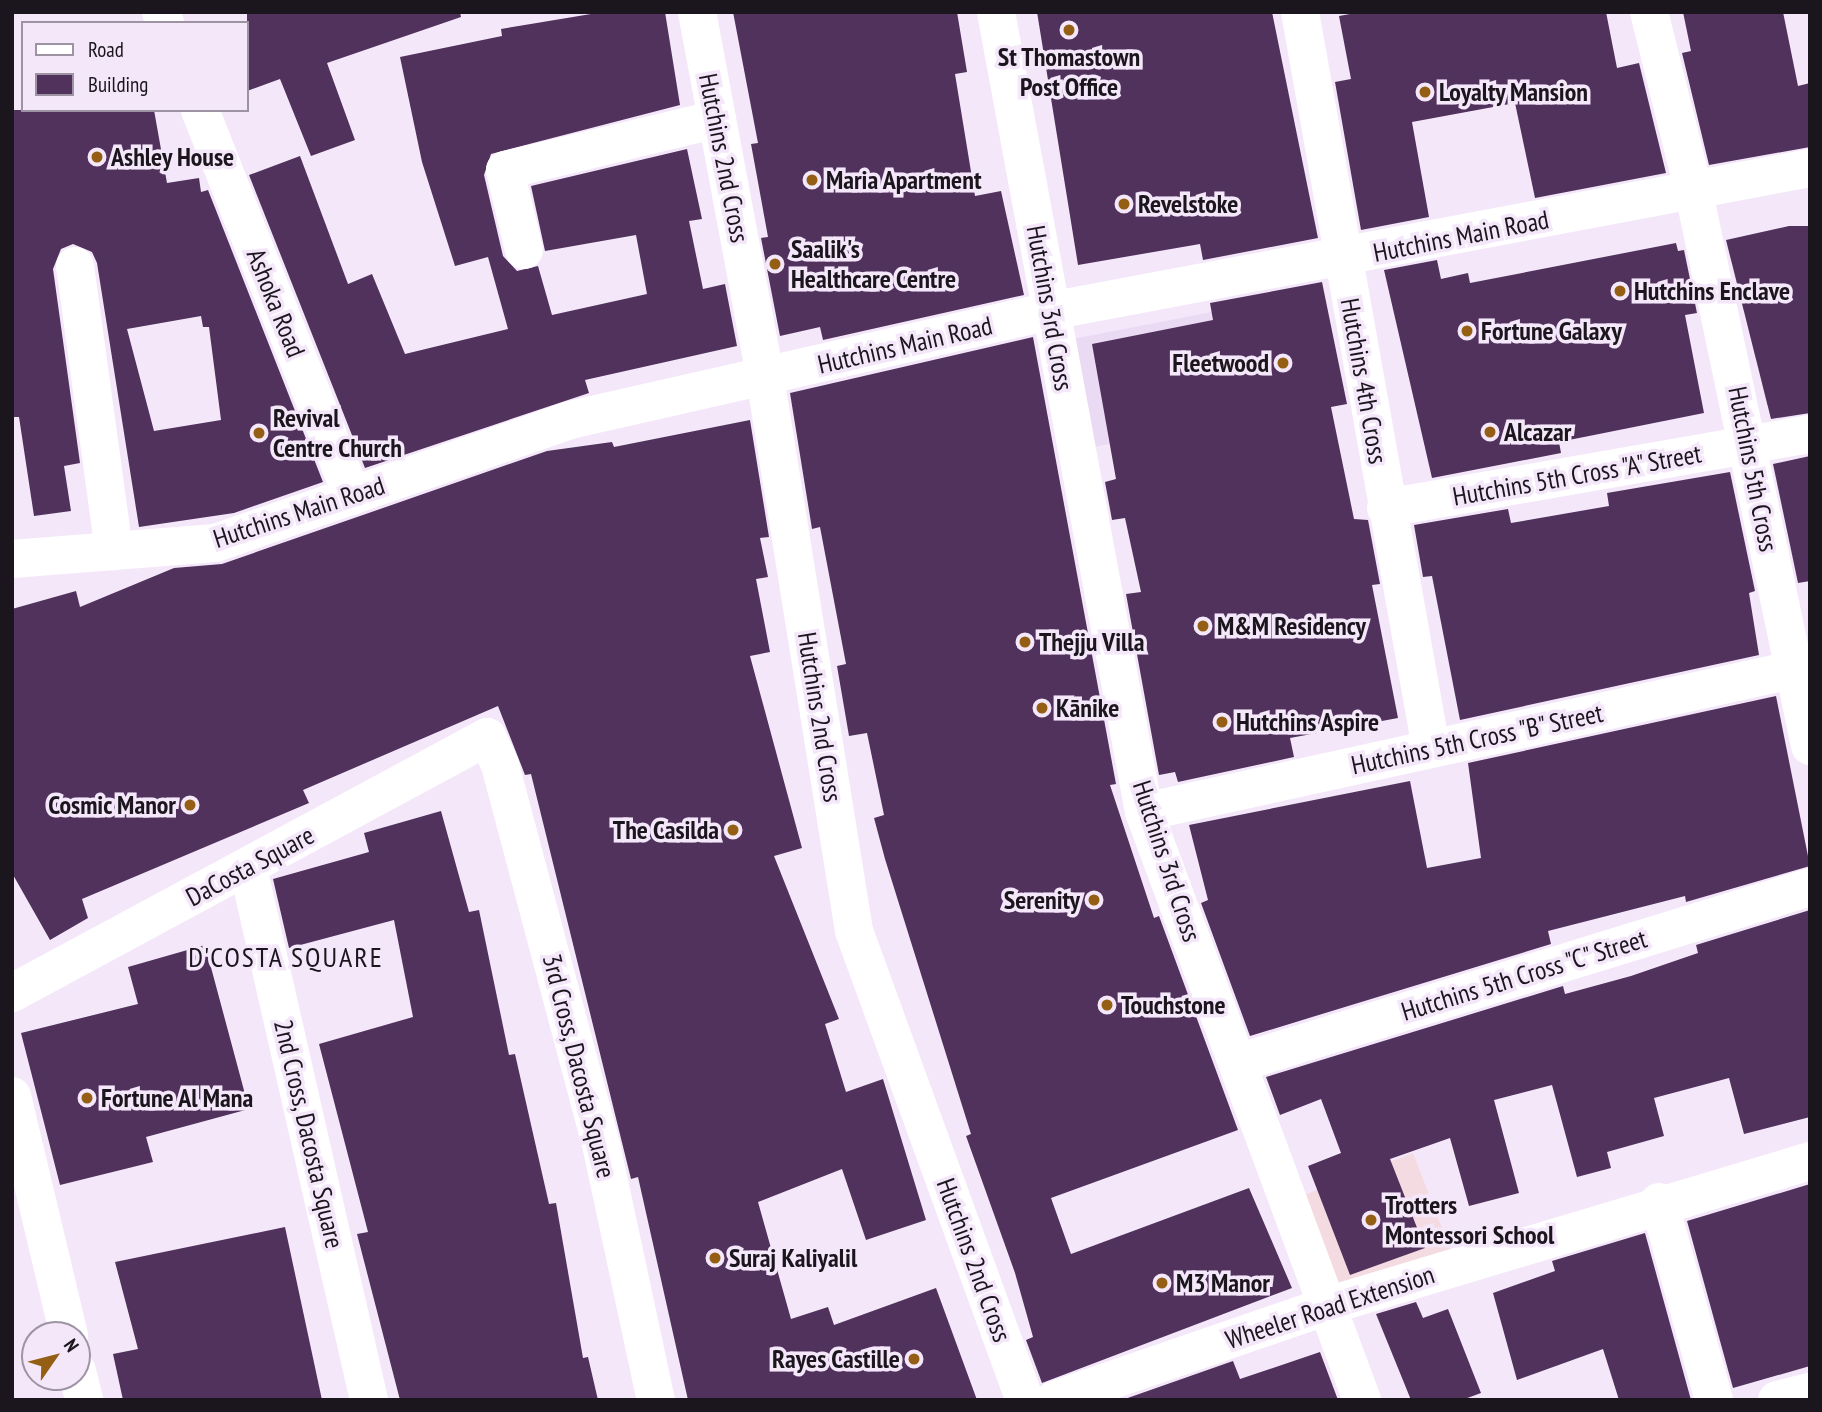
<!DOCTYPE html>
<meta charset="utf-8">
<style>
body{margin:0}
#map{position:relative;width:1822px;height:1412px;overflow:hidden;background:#f4e7fa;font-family:"PT Sans Narrow",sans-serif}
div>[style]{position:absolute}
.built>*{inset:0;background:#ebdaf3;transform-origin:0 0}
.education>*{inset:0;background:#f4dbe1;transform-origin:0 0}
.building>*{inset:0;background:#50325c}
.minor>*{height:38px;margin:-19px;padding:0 19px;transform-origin:19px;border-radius:19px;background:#fff}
.dots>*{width:19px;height:19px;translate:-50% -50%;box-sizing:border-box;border:4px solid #f4e7fa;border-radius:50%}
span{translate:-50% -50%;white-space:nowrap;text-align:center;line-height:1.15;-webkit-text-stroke:7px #f4e7fa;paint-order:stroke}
.poi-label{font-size:26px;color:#1b161d;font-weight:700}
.left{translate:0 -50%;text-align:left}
.right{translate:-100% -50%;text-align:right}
.street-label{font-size:26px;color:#1b161d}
.neighbourhood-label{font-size:28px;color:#1b161d;letter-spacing:2px}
.frame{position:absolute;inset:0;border:14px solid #1b161d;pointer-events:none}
.legend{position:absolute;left:21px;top:21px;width:228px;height:91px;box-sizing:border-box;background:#f4e7fa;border:2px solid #9d93a2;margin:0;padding:9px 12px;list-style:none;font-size:21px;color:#1b161d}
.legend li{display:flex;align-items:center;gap:14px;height:35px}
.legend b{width:35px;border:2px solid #9d93a2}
.north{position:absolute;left:21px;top:1321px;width:70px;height:70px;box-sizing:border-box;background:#f4e7fa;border:2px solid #9d93a2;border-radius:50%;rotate:55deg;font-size:19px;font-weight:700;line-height:28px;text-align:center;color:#1b161d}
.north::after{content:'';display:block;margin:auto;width:24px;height:32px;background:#945f14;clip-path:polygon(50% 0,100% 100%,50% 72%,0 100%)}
</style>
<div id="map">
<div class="built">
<i style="left:1212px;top:312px;width:110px;height:142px;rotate:79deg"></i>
</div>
<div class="education">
<i style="left:1413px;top:1153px;width:104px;height:119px;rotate:69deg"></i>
</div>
<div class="building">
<i style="clip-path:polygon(247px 12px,460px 12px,461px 17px,327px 63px,355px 140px,311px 156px,280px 79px,247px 91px)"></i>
<i style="clip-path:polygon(603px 12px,665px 12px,680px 105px,491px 154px,484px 175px,503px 256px,517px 271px,538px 266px,552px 315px,647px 294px,636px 235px,545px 251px,531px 186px,687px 149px,702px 219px,689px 221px,703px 289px,725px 284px,737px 346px,585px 380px,589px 393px,365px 468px,249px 175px,300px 156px,348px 284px,372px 274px,405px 354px,508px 329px,488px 257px,455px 266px,422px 162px,400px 57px,502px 36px,501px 29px)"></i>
<i style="clip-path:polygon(733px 12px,957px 12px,967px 72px,955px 74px,975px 196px,1001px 191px,1024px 295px,823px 340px,820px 327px,780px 336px,761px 238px,768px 237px,751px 144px,758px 143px)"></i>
<i style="clip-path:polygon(1037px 12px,1272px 12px,1318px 238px,1203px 260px,1200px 244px,1078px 265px)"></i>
<i style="clip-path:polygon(1361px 12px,1606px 12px,1617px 68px,1639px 63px,1666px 173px,1535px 198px,1515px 103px,1412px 122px,1429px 217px,1361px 230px,1335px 82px,1351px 79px,1339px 16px)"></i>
<i style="clip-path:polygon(1683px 12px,1783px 12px,1798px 86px,1810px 83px,1810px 147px,1709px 165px,1682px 53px,1691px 51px)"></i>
<i style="clip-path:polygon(evenodd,12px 110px,154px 110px,167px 183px,199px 178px,201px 192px,208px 190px,323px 482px,234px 513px,139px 527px,97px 263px,92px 252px,73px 244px,61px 249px,53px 269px,80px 463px,64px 466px,71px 511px,34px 516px,19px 417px,12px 417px,12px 110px,201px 316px,203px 327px,209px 327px,221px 420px,154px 431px,127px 329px,201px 316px)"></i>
<i style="clip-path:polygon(1789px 226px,1810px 226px,1810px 413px,1771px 419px,1726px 240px)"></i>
<i style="clip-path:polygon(1676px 243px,1678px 251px,1684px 250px,1697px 313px,1685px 315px,1704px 413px,1559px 442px,1561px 453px,1432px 478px,1384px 270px,1437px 260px,1441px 279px,1468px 273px,1470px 283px)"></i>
<i style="clip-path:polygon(1322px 282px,1347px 404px,1331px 407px,1354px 519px,1368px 520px,1380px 584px,1372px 585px,1398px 718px,1290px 738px,1294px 757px,1178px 782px,1175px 772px,1159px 775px,1126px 594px,1141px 592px,1125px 518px,1112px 520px,1105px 482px,1116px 479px,1092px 344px,1213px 320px,1210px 303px)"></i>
<i style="clip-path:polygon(1033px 337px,1116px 784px,1110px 785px,1154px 918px,1159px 916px,1238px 1130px,1051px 1198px,1071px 1254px,1249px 1188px,1292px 1288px,1042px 1383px,1026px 1340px,1033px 1337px,1015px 1273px,966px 1136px,971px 1134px,885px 859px,874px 818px,884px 815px,867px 733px,849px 736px,837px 666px,846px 664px,820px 527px,812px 529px,790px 393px)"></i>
<i style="clip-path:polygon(750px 420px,769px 537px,760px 538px,768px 577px,756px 579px,770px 652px,750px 656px,802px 848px,774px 856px,839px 1019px,825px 1024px,846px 1092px,883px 1079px,926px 1220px,866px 1240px,842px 1169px,758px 1202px,791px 1319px,828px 1307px,834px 1325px,936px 1288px,977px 1400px,688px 1400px,638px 1177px,631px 1179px,531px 774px,525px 775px,498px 706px,303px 790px,309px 803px,82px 899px,88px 918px,50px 940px,12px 873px,12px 609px,76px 591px,80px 607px,174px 568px,222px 564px,547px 451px,612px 442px,614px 447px)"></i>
<i style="clip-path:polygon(1810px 456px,1810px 581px,1798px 583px,1773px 464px)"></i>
<i style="clip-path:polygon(1730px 472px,1755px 591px,1749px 593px,1759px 655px,1460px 720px,1432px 576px,1423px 577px,1414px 525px,1508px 509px,1511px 523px,1609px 506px,1607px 493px)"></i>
<i style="clip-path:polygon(1776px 696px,1810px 866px,1686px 902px,1685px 896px,1548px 931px,1551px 944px,1250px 1036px,1201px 903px,1208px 900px,1189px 825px,1410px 781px,1427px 868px,1481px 858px,1468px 763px)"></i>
<i style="clip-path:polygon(441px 811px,469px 912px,479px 910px,509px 1055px,515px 1054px,549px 1204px,556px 1203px,583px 1358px,588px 1357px,598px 1400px,400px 1400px,357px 1234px,368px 1232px,319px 1044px,413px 1017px,394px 920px,289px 948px,273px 879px,369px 852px,364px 833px)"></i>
<i style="clip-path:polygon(1810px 910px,1810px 1117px,1744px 1134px,1729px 1078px,1654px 1098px,1664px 1136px,1607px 1152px,1611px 1168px,1577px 1177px,1552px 1085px,1494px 1100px,1519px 1193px,1469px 1206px,1450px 1138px,1390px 1159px,1425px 1248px,1350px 1275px,1308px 1166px,1341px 1153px,1321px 1099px,1280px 1115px,1266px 1077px,1563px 986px,1565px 994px,1631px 976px,1698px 953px,1696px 945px)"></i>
<i style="clip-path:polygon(205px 945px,249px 1109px,146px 1137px,153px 1162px,60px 1185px,21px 1033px,138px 1004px,128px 967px)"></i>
<i style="clip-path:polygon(1810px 1184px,1810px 1366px,1733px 1388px,1687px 1221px)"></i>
<i style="clip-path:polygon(285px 1227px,322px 1400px,123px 1400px,113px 1354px,138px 1349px,115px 1262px)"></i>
<i style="clip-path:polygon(1645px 1233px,1691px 1400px,1619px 1400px,1603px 1349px,1517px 1380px,1493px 1293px,1555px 1271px,1552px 1261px)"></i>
<i style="clip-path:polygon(1416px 1302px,1423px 1318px,1448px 1309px,1481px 1393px,1462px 1400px,1411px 1400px,1376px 1314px)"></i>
<i style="clip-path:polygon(1320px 1352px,1338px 1400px,1122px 1400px,1233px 1361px,1240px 1379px)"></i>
</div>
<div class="minor">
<i style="left:161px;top:12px;width:12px;rotate:70deg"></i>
<i style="left:697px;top:12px;width:371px;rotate:79.4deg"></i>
<i style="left:765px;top:377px;width:561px;rotate:80.87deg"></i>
<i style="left:854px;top:931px;width:499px;rotate:70deg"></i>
<i style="left:996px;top:12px;width:814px;rotate:79.52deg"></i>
<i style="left:1144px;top:812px;width:627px;rotate:69.66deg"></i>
<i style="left:1300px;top:12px;width:748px;rotate:79.91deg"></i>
<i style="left:1649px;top:12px;width:187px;rotate:76deg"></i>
<i style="left:1694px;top:193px;width:565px;rotate:78.15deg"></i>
<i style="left:200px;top:110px;width:415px;rotate:68.5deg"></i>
<i style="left:524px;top:250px;width:82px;rotate:-103.4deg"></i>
<i style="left:505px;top:170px;width:218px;rotate:-13.5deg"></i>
<i style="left:75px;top:266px;width:288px;rotate:82.2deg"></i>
<i style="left:1386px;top:508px;width:430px;rotate:-9.9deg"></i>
<i style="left:12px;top:559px;width:204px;rotate:-4.5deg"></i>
<i style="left:215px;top:543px;width:376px;rotate:-19.1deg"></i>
<i style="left:570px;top:420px;width:492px;rotate:-12.8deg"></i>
<i style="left:1050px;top:311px;width:773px;rotate:-10.66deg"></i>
<i style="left:1144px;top:812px;width:682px;rotate:-12.36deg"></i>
<i style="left:248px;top:868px;width:546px;rotate:77.19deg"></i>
<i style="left:12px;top:993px;width:540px;rotate:-28.32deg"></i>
<i style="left:487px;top:737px;width:31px;rotate:65deg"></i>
<i style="left:500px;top:765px;width:397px;rotate:75.1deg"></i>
<i style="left:602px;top:1149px;width:257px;rotate:77.9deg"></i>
<i style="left:1238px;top:1063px;width:598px;rotate:-17.1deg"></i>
<i style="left:12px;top:1096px;width:246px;rotate:76.6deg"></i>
<i style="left:1659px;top:1202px;width:205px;rotate:74.5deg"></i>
<i style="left:77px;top:1371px;width:30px;rotate:76deg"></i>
<i style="left:1054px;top:1400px;width:292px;rotate:-19deg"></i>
<i style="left:1330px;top:1305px;width:501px;rotate:-16.7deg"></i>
<i style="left:1777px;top:1400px;width:34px;rotate:-14deg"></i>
</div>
<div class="dots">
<i style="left:1069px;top:30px;background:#945f14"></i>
<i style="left:1425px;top:92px;background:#945f14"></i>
<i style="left:97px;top:157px;background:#945f14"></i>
<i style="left:812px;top:180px;background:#945f14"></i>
<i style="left:1124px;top:204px;background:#945f14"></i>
<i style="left:775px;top:264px;background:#945f14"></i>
<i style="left:1620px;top:291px;background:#945f14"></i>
<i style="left:1467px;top:331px;background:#945f14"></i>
<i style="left:1283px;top:363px;background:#945f14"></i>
<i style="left:1490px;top:432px;background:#945f14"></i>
<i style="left:259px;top:433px;background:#945f14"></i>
<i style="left:1203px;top:626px;background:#945f14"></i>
<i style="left:1025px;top:642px;background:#945f14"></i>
<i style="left:1042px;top:708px;background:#945f14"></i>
<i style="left:1222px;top:722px;background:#945f14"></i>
<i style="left:190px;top:805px;background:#945f14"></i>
<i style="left:733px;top:830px;background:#945f14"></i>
<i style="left:1094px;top:900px;background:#945f14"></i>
<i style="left:1107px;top:1005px;background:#945f14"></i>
<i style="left:87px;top:1098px;background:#945f14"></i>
<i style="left:1371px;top:1220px;background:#945f14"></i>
<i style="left:715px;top:1258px;background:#945f14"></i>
<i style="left:1162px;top:1283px;background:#945f14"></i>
<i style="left:914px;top:1359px;background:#945f14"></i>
</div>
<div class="poi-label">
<span style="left:1069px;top:72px">St Thomastown<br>Post Office</span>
<span class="left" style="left:1439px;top:92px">Loyalty Mansion</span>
<span class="left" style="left:111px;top:157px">Ashley House</span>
<span class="left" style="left:826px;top:180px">Maria Apartment</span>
<span class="left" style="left:1138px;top:204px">Revelstoke</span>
<span class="left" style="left:791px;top:264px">Saalik's<br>Healthcare Centre</span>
<span class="left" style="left:1634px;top:291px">Hutchins Enclave</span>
<span class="left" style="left:1481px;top:331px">Fortune Galaxy</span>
<span class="right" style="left:1269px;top:363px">Fleetwood</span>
<span class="left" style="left:273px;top:433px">Revival<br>Centre Church</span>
<span class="left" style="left:1504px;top:432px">Alcazar</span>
<span class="left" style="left:1217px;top:626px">M&amp;M Residency</span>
<span class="left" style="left:1039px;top:642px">Thejju Villa</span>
<span class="left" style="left:1056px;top:708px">Kānike</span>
<span class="left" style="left:1236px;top:722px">Hutchins Aspire</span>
<span class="right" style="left:176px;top:805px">Cosmic Manor</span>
<span class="right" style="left:719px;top:830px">The Casilda</span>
<span class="right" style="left:1080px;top:900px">Serenity</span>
<span class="left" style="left:1121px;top:1005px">Touchstone</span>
<span class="left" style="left:101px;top:1098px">Fortune Al Mana</span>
<span class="left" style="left:1385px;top:1220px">Trotters<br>Montessori School</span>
<span class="left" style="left:729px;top:1258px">Suraj Kaliyalil</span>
<span class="left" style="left:1176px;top:1283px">M3 Manor</span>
<span class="right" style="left:900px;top:1359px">Rayes Castille</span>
</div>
<div class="street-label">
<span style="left:724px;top:158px;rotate:79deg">Hutchins 2nd Cross</span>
<span style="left:1461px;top:236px;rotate:-11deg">Hutchins Main Road</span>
<span style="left:276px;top:303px;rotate:68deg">Ashoka Road</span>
<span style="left:1050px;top:308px;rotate:80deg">Hutchins 3rd Cross</span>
<span style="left:905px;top:345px;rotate:-13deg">Hutchins Main Road</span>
<span style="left:1364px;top:381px;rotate:80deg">Hutchins 4th Cross</span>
<span style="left:1753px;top:469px;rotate:79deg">Hutchins 5th Cross</span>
<span style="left:1577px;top:475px;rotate:-10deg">Hutchins 5th Cross "A" Street</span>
<span style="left:299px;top:512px;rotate:-18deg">Hutchins Main Road</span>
<span style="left:820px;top:717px;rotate:81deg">Hutchins 2nd Cross</span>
<span style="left:1477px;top:739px;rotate:-12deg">Hutchins 5th Cross "B" Street</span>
<span style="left:1167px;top:861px;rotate:72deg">Hutchins 3rd Cross</span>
<span style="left:250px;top:866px;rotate:-28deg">DaCosta Square</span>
<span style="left:1524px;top:975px;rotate:-17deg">Hutchins 5th Cross "C" Street</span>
<span style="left:579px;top:1066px;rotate:76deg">3rd Cross, Dacosta Square</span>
<span style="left:309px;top:1134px;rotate:77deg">2nd Cross, Dacosta Square</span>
<span style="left:974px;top:1260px;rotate:70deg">Hutchins 2nd Cross</span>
<span style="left:1330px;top:1307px;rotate:-18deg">Wheeler Road Extension</span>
</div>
<div class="neighbourhood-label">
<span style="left:286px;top:957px">D'COSTA SQUARE</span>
</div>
<div class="frame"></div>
<ul class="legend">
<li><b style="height:9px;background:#fff"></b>Road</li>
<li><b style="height:19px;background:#50325c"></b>Building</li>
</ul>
<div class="north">N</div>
</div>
